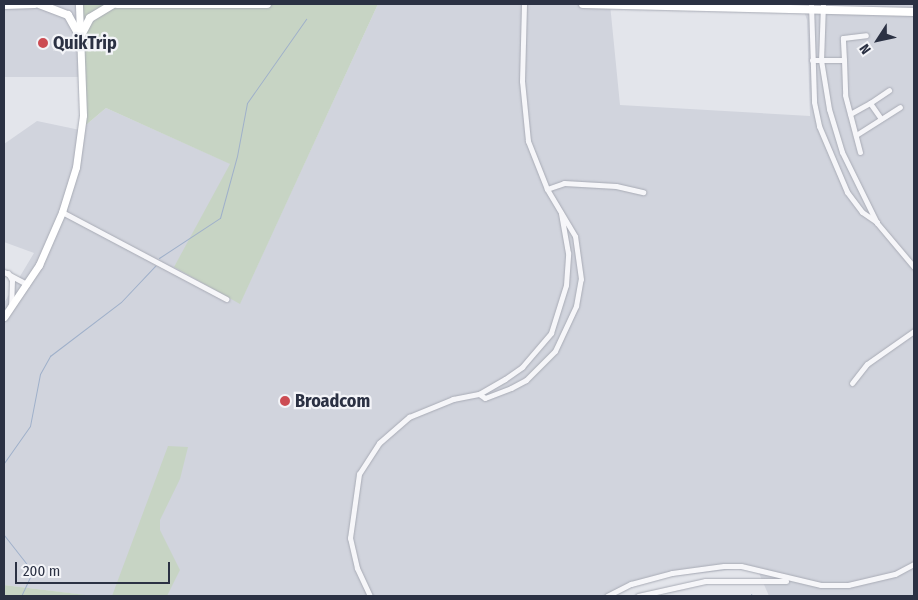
<!DOCTYPE html>
<style>
body{margin:0}
#map{position:relative;width:918px;height:600px;overflow:hidden;background:#e3e5eb;font-family:"Fira Sans Condensed",sans-serif}
div>[style]{position:absolute}
.built>*{inset:0;background:#d1d4dd;transform-origin:0 0}
.green>*{inset:0;background:#c7d4c4}
.stream>*{height:1px;margin:-0.5px;padding:0 0.5px;transform-origin:0.5px;border-radius:0.5px;background:#9fb0ca}
.roads{filter:drop-shadow(0 0 1px #a8abb5) drop-shadow(0 0 1px #a8abb5)}
.minor>*{height:5px;margin:-2.5px;padding:0 2.5px;transform-origin:2.5px;border-radius:2.5px;background:#f6f6f9}
.secondary>*{height:7px;margin:-3.5px;padding:0 3.5px;transform-origin:3.5px;border-radius:3.5px;background:#fff}
.trunk>*{height:8px;margin:-4px;padding:0 4px;transform-origin:4px;border-radius:4px;background:#fff}
.dots>*{width:14px;height:14px;translate:-50% -50%;box-sizing:border-box;border:2px solid #f3f4f8;border-radius:50%}
span{translate:-50% -50%;white-space:nowrap;text-align:center;line-height:1.15;-webkit-text-stroke:4.5px #f3f4f8;paint-order:stroke}
.poi-label{font-size:18px;color:#2b3143;font-weight:700}
.left{translate:0 -50%;text-align:left}
.frame{position:absolute;inset:0;border:5px solid #2b3143;pointer-events:none}
.north{position:absolute;left:853px;top:15px;width:50px;height:50px;-webkit-text-stroke:4px #f3f4f8;paint-order:stroke;rotate:235deg;font-size:14px;font-weight:700;line-height:20px;text-align:center;color:#2b3143}
.north::after{content:'';display:block;margin:auto;width:18px;height:22px;background:#2b3143;clip-path:polygon(50% 0,100% 100%,50% 72%,0 100%)}
.scale{position:absolute;left:15px;top:562px;width:155px;height:22px;box-sizing:border-box;border:2px solid #2b3143;border-top:0;padding-left:6px;font-size:15px;line-height:18px;white-space:nowrap;color:#2b3143;-webkit-text-stroke:4px #f3f4f8;paint-order:stroke}
</style>
<div id="map">
<div class="built">
<i style="left:4px;top:4px;width:76px;height:73px"></i>
<i style="clip-path:polygon(378px 4px,610px 4px,620px 105px,810px 116px,807px 20px,802px 5px,914px 4px,914px 596px,769px 596px,758px 571px,736px 569px,651px 579px,611px 596px,92px 596px,4px 585px,4px 303px,34px 253px,4px 242px,4px 144px,37px 121px,80px 130px,106px 108px,231px 164px,175px 266px,240px 303px)"></i>
</div>
<div class="green">
<i style="clip-path:polygon(80px 4px,378px 4px,240px 304px,174px 267px,230px 164px,106px 108px,80px 130px)"></i>
<i style="clip-path:polygon(168px 446px,188px 447px,180px 479px,160px 520px,160px 530px,180px 570px,167px 596px,112px 596px)"></i>
<i style="clip-path:polygon(4px 585px,94px 596px,4px 596px)"></i>
</div>
<div class="stream">
<i style="left:159px;top:258px;width:73px;rotate:-33.3deg"></i>
<i style="left:220px;top:218px;width:64px;rotate:-74.7deg"></i>
<i style="left:237px;top:156px;width:54px;rotate:-79.3deg"></i>
<i style="left:247px;top:103px;width:103px;rotate:-54.9deg"></i>
<i style="left:4px;top:463px;width:45px;rotate:-54.9deg"></i>
<i style="left:30px;top:426px;width:53px;rotate:-79.1deg"></i>
<i style="left:40px;top:374px;width:21px;rotate:-61deg"></i>
<i style="left:50px;top:356px;width:89px;rotate:-37.3deg"></i>
<i style="left:121px;top:302px;width:50px;rotate:-46.6deg"></i>
<i style="left:4px;top:535px;width:41px;rotate:52deg"></i>
<i style="left:29px;top:567px;width:10px;rotate:84deg"></i>
<i style="left:30px;top:577px;width:21px;rotate:115deg"></i>
<i style="left:751px;top:594px;width:3px;rotate:45deg"></i>
</div>
<div class="roads">
<div class="minor">
<i style="left:811px;top:4px;width:98px;rotate:88.2deg"></i>
<i style="left:814px;top:102px;width:25px;rotate:78deg"></i>
<i style="left:819px;top:126px;width:72px;rotate:67deg"></i>
<i style="left:847px;top:192px;width:25px;rotate:53deg"></i>
<i style="left:862px;top:212px;width:18px;rotate:34deg"></i>
<i style="left:823px;top:4px;width:56px;rotate:92deg"></i>
<i style="left:821px;top:60px;width:50px;rotate:80.7deg"></i>
<i style="left:829px;top:109px;width:45px;rotate:73.2deg"></i>
<i style="left:842px;top:152px;width:79px;rotate:63.8deg"></i>
<i style="left:877px;top:223px;width:57px;rotate:49.9deg"></i>
<i style="left:812px;top:60px;width:32px"></i>
<i style="left:844px;top:60px;width:22px;rotate:-93deg"></i>
<i style="left:843px;top:38px;width:23px;rotate:-7deg"></i>
<i style="left:844px;top:60px;width:35px;rotate:88deg"></i>
<i style="left:845px;top:95px;width:59px;rotate:75.3deg"></i>
<i style="left:870px;top:103px;width:23px;rotate:-34deg"></i>
<i style="left:850px;top:114px;width:23px;rotate:-29deg"></i>
<i style="left:870px;top:103px;width:19px;rotate:55deg"></i>
<i style="left:856px;top:135px;width:52px;rotate:-32.5deg"></i>
<i style="left:547px;top:189px;width:18px;rotate:-19deg"></i>
<i style="left:564px;top:183px;width:52px;rotate:3.3deg"></i>
<i style="left:616px;top:186px;width:28px;rotate:13deg"></i>
<i style="left:62px;top:212px;width:186px;rotate:27.9deg"></i>
<i style="left:4px;top:272px;width:26px;rotate:28deg"></i>
<i style="left:8px;top:273px;width:8px;rotate:60deg"></i>
<i style="left:12px;top:280px;width:24px;rotate:92deg"></i>
<i style="left:852px;top:383px;width:24px;rotate:-52deg"></i>
<i style="left:867px;top:364px;width:57px;rotate:-35.1deg"></i>
<i style="left:479px;top:394px;width:7px;rotate:34deg"></i>
<i style="left:485px;top:398px;width:28px;rotate:-21deg"></i>
<i style="left:511px;top:388px;width:17px;rotate:-28deg"></i>
<i style="left:526px;top:380px;width:41px;rotate:-45deg"></i>
<i style="left:555px;top:351px;width:50px;rotate:-65deg"></i>
<i style="left:576px;top:306px;width:27px;rotate:-80deg"></i>
<i style="left:581px;top:279px;width:43px;rotate:-97.9deg"></i>
<i style="left:575px;top:236px;width:55px;rotate:-120.8deg"></i>
<i style="left:547px;top:189px;width:52px;rotate:-111.6deg"></i>
<i style="left:528px;top:141px;width:60px;rotate:-95.7deg"></i>
<i style="left:522px;top:81px;width:77px;rotate:-88.5deg"></i>
<i style="left:370px;top:596px;width:31px;rotate:-115deg"></i>
<i style="left:357px;top:568px;width:31px;rotate:-103deg"></i>
<i style="left:350px;top:538px;width:65px;rotate:-82deg"></i>
<i style="left:359px;top:474px;width:37px;rotate:-57deg"></i>
<i style="left:379px;top:443px;width:40px;rotate:-41deg"></i>
<i style="left:409px;top:417px;width:48px;rotate:-22.2deg"></i>
<i style="left:453px;top:399px;width:26px;rotate:-11deg"></i>
<i style="left:479px;top:394px;width:30px;rotate:-30deg"></i>
<i style="left:505px;top:379px;width:21px;rotate:-35deg"></i>
<i style="left:522px;top:367px;width:45px;rotate:-49.5deg"></i>
<i style="left:551px;top:333px;width:50px;rotate:-72.6deg"></i>
<i style="left:566px;top:285px;width:32px;rotate:-86deg"></i>
<i style="left:568px;top:253px;width:40px;rotate:-100deg"></i>
<i style="left:607px;top:596px;width:27px;rotate:-27deg"></i>
<i style="left:631px;top:584px;width:42px;rotate:-15deg"></i>
<i style="left:672px;top:573px;width:52px;rotate:-7.7deg"></i>
<i style="left:724px;top:566px;width:17px"></i>
<i style="left:741px;top:566px;width:82px;rotate:13.4deg"></i>
<i style="left:821px;top:585px;width:27px"></i>
<i style="left:848px;top:585px;width:48px;rotate:-13.2deg"></i>
<i style="left:895px;top:574px;width:21px;rotate:-28deg"></i>
<i style="left:638px;top:596px;width:69px;rotate:-12.6deg"></i>
<i style="left:705px;top:581px;width:81px"></i>
</div>
<div class="secondary">
<i style="left:4px;top:317px;width:63px;rotate:-56.1deg"></i>
<i style="left:39px;top:265px;width:58px;rotate:-66.5deg"></i>
<i style="left:62px;top:212px;width:47px;rotate:-72.7deg"></i>
<i style="left:76px;top:167px;width:52px;rotate:-82.3deg"></i>
<i style="left:83px;top:115px;width:111px;rotate:-92.1deg"></i>
</div>
<div class="trunk">
<i style="left:39px;top:4px;width:31px;rotate:21deg"></i>
<i style="left:68px;top:15px;width:25px;rotate:61deg"></i>
<i style="left:117px;top:4px;width:150px"></i>
<i style="left:583px;top:4px;width:331px;rotate:1.4deg"></i>
<i style="left:4px;top:5px;width:31px;rotate:-2deg"></i>
<i style="left:80px;top:37px;width:21px;rotate:-62deg"></i>
<i style="left:90px;top:18px;width:27px;rotate:-31deg"></i>
</div>
</div>
<div class="dots">
<i style="left:43px;top:43px;background:#cc4c53"></i>
<i style="left:285px;top:401px;background:#cc4c53"></i>
</div>
<div class="poi-label">
<span class="left" style="left:53px;top:43px">QuikTrip</span>
<span class="left" style="left:295px;top:401px">Broadcom</span>
</div>
<div class="frame"></div>
<div class="north">N</div>
<div class="scale">200 m</div>
</div>
